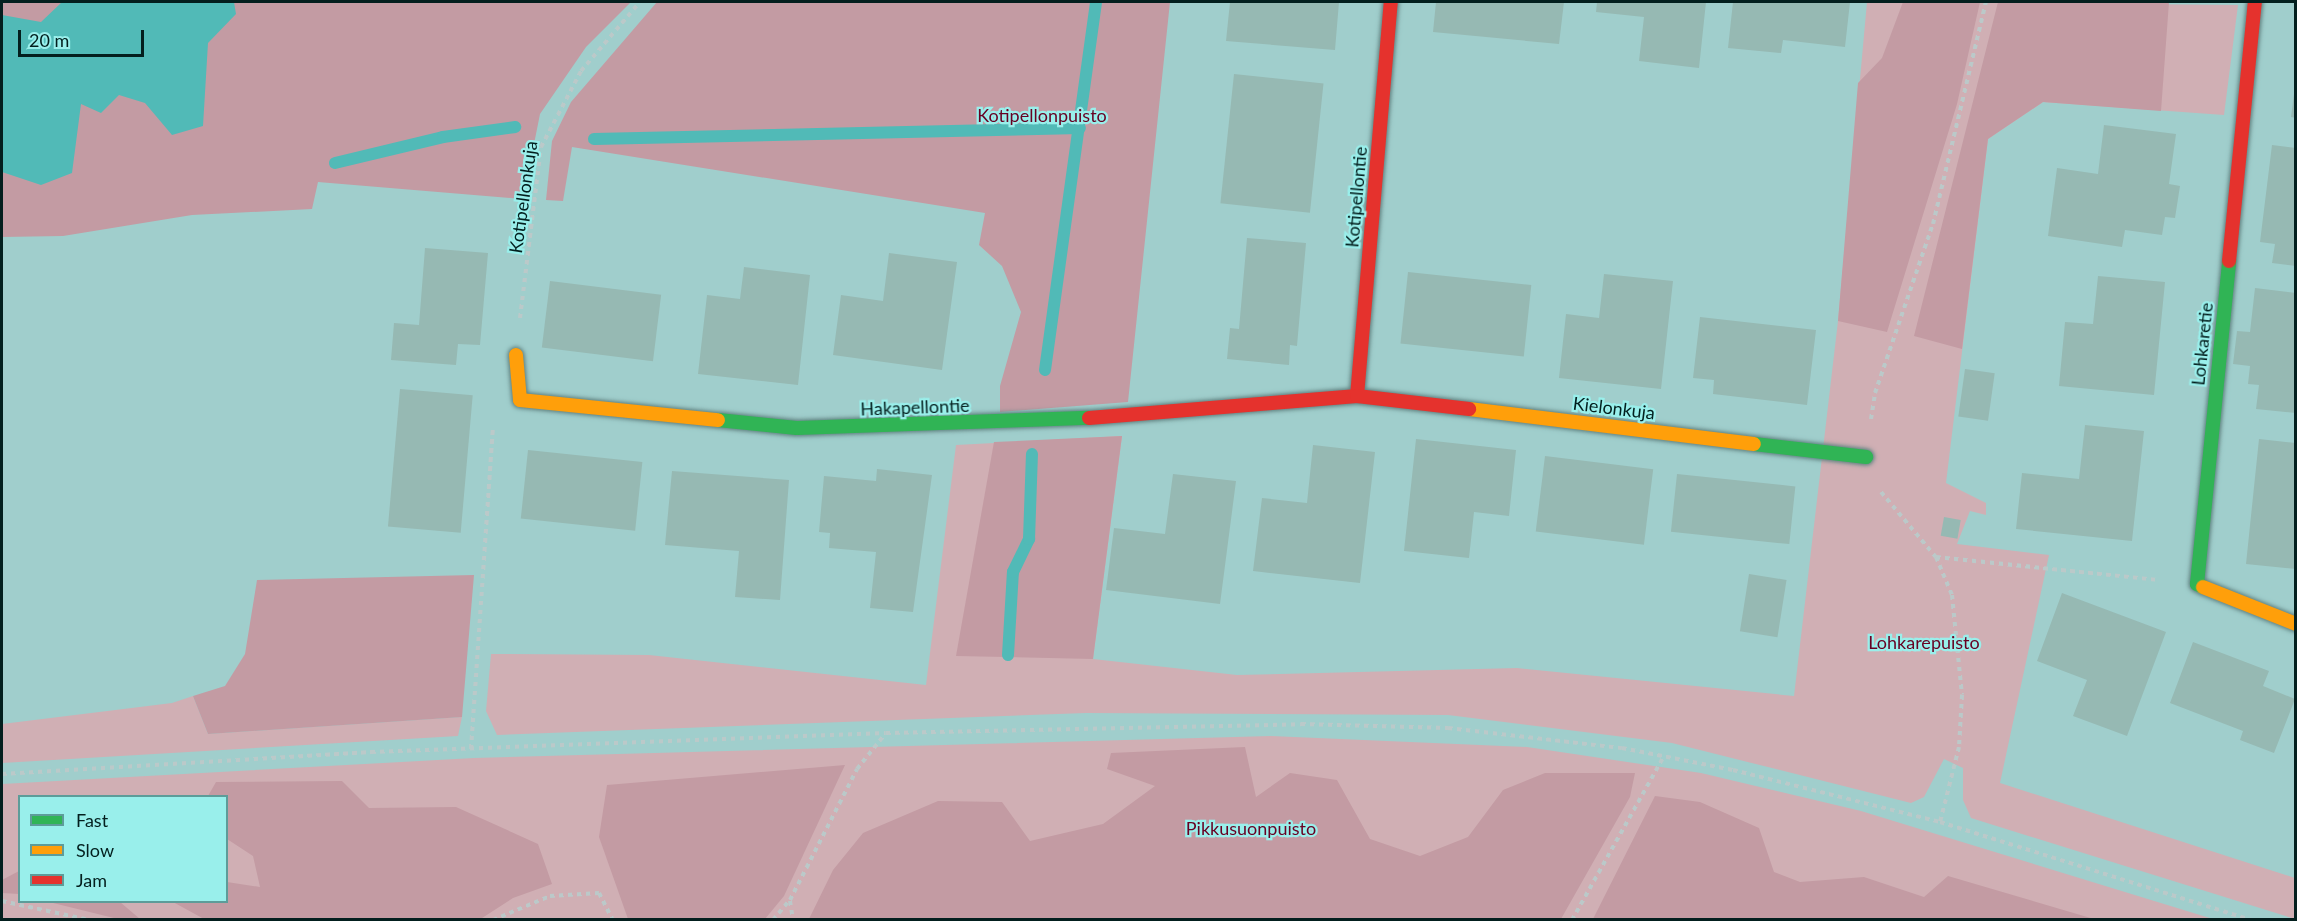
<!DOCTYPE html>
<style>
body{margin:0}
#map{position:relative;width:2297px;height:921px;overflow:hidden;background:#a0cecc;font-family:Lato,sans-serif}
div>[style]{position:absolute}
.green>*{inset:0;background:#d0afb4}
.forest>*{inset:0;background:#c39ba3}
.water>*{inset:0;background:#51bab7}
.stream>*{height:12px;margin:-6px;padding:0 6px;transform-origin:6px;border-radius:6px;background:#51bab7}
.building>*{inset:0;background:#96b9b3;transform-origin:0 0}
.path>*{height:4px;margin-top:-2px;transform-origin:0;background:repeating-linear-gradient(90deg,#bbc9c9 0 4.5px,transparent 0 9px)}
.roads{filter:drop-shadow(0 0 2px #618382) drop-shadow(0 0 2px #618382)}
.fast>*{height:14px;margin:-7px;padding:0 7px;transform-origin:7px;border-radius:7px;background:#30b455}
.slow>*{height:14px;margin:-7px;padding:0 7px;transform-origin:7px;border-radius:7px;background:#ff9f0a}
.jam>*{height:14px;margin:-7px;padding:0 7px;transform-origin:7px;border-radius:7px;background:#e5322d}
span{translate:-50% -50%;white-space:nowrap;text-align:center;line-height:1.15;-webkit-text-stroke:4.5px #99efeb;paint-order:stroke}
.park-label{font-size:18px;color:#680022}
.street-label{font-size:18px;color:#031f1e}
.frame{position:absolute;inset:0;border:3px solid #031f1e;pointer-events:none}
.legend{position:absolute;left:18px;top:795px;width:210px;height:108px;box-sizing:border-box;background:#99efeb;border:2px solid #5d9c99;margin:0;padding:8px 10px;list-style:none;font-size:18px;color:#031f1e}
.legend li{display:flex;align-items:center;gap:12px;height:30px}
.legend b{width:30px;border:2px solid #5d9c99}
.scale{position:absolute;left:18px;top:30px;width:126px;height:27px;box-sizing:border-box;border:3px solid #031f1e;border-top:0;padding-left:8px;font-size:18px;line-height:21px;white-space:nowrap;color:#031f1e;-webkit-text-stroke:4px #99efeb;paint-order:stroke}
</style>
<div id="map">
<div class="green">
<i style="clip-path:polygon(1867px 2px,2238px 5px,2224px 115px,2043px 102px,1988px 139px,1946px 483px,1986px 503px,1986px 515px,1970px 511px,1957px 544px,2049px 555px,2000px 783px,2295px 878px,2295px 919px,1971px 818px,1963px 800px,1963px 768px,1944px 759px,1924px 797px,1911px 803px,1672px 743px,1448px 715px,1086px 713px,497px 735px,486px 711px,491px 654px,649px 655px,926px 685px,956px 445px,1122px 436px,1093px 659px,1237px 675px,1517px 668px,1794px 696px,1838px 321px)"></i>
<i style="clip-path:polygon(193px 696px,208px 734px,462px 717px,458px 736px,2px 763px,2px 724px,172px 703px)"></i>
<i style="clip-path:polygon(evenodd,1271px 736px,1527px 747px,1701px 773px,1861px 811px,2213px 919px,2px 920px,2px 784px,474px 758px,1271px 736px,20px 796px,226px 796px,226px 902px,20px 902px,20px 796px)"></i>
</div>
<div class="forest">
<i style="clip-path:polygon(2px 2px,631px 2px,586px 47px,540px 114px,523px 199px,318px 182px,312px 209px,192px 215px,63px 236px,2px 237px)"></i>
<i style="clip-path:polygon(657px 2px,1170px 2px,1128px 402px,1000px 412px,1000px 386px,1021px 312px,1002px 266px,979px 245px,985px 213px,572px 147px,563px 201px,546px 200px,552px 141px,571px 102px)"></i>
<i style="clip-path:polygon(1903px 2px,1980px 2px,1957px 104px,1887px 332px,1838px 321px,1858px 83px,1882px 58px)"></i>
<i style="clip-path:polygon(1998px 2px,2169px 2px,2161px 111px,2043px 102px,1988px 139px,1962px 349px,1914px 336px)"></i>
<i style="clip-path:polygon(1122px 436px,1093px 659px,956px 656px,994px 442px)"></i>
<i style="clip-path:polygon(474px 575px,462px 717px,208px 734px,193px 696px,225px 686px,245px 654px,257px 580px)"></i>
<i style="clip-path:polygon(1245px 747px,1256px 797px,1290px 773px,1337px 780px,1370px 839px,1420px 856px,1468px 837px,1503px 790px,1545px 773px,1635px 773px,1630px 797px,1561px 919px,809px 919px,833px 870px,863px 833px,938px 801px,1002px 802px,1030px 841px,1103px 824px,1155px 786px,1107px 769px,1111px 753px)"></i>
<i style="clip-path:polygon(845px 765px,784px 896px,765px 919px,628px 919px,599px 837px,607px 785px)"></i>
<i style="clip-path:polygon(342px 781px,369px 808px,456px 807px,538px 844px,552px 884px,513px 898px,479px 920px,204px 919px,173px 902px,226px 902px,227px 882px,260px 887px,253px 856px,227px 839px,226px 796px,208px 796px,216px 782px)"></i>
<i style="clip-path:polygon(1655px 796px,1700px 802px,1759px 828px,1774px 872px,1800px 882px,1864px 877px,1924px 897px,1948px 876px,2094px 919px,1593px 919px)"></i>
<i style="clip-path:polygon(19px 871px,19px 894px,2px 893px,2px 880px)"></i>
<i style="clip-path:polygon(49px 902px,120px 902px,140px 919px,118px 919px)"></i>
</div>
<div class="water">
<i style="clip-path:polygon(62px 2px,234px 2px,236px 14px,208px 43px,203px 126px,172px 135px,145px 103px,119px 95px,101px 113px,81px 104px,72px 173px,41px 185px,2px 172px,2px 15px,41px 22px)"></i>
</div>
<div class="stream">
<i style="left:594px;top:139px;width:486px;rotate:-1.3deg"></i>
<i style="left:335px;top:163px;width:111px;rotate:-13.5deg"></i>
<i style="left:443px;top:137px;width:73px;rotate:-7.9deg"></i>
<i style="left:1045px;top:370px;width:372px;rotate:-82.1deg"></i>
<i style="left:1008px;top:655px;width:83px;rotate:-86.6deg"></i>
<i style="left:1013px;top:572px;width:37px;rotate:-64deg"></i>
<i style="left:1029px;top:539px;width:85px;rotate:-88deg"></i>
</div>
<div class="building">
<i style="clip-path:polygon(1230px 2px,1339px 2px,1335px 50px,1226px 41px)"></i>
<i style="clip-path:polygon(1436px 2px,1564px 2px,1559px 44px,1433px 32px)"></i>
<i style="clip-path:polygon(1597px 2px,1706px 2px,1699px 68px,1639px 61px,1644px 17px,1596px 12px)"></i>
<i style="clip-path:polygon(1733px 2px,1850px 2px,1845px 47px,1783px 40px,1781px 53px,1728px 48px)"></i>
<i style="left:1234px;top:74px;width:90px;height:130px;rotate:6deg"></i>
<i style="clip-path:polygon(2294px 94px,2296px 94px,2296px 118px,2291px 117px)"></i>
<i style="clip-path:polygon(2104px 125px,2176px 134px,2169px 184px,2180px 186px,2175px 218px,2165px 217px,2162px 235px,2125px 230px,2122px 247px,2048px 236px,2057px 168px,2098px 174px)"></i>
<i style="clip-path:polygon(2272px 145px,2296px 148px,2296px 266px,2272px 263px,2275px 244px,2260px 242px)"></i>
<i style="clip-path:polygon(1247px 238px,1306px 243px,1297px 346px,1290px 345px,1289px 365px,1227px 359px,1230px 328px,1239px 329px)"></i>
<i style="clip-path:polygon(425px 248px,488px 253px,480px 345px,458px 344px,456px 365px,391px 360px,394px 323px,419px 325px)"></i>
<i style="clip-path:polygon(889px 253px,957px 262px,942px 370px,833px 355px,841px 295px,883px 301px)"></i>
<i style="clip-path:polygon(744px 267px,810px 275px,798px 385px,698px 374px,707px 295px,740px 299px)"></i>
<i style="left:1408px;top:272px;width:124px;height:72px;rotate:6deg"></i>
<i style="clip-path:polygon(1604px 274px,1673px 281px,1661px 389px,1559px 378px,1566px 314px,1599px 318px)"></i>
<i style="clip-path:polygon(2098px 276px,2165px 282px,2154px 395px,2059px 386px,2065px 322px,2093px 324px)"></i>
<i style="left:550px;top:281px;width:112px;height:67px;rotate:7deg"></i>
<i style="clip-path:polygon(2255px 288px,2296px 293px,2296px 413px,2256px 409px,2259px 385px,2248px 384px,2250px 366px,2233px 364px,2237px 331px,2250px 332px)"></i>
<i style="clip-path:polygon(1700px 317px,1816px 330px,1807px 405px,1713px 394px,1714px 380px,1693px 378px)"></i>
<i style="left:1965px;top:369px;width:30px;height:48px;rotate:8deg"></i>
<i style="left:400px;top:389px;width:73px;height:138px;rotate:5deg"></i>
<i style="clip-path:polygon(2085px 425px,2144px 431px,2132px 541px,2016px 529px,2022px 473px,2079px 479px)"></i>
<i style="clip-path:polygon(1416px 439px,1516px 450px,1509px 516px,1474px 512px,1469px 558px,1404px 551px)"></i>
<i style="clip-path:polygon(2259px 439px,2296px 443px,2296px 569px,2246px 564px)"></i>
<i style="clip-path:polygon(1313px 445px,1375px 452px,1360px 583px,1253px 571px,1262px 498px,1307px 503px)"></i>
<i style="left:528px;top:450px;width:115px;height:69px;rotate:6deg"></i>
<i style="left:1545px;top:456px;width:109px;height:76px;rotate:7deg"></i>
<i style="clip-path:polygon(877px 469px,932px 475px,913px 612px,870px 608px,876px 552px,829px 548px,830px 533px,819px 532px,824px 476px,876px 481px)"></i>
<i style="clip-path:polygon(672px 471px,789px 480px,780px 600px,735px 597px,739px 551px,665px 545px)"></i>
<i style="clip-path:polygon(1173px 474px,1236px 481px,1220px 604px,1106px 590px,1114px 528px,1165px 534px)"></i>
<i style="left:1677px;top:474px;width:119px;height:58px;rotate:6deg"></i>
<i style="left:1944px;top:517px;width:17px;height:19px;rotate:10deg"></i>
<i style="left:1749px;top:574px;width:38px;height:58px;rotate:9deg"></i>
<i style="clip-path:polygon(2062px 593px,2166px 632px,2127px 736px,2073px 716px,2087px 680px,2037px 661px)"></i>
<i style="clip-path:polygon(2193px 642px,2269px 671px,2263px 686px,2295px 699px,2274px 753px,2240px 740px,2243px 731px,2170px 703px)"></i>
</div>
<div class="path">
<i style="left:520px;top:318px;width:172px;rotate:-83deg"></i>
<i style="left:541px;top:147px;width:86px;rotate:-62.2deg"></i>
<i style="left:581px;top:71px;width:91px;rotate:-49.5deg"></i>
<i style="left:1871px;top:419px;width:26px;rotate:-81deg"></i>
<i style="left:1875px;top:393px;width:179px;rotate:-71.1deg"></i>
<i style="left:1933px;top:224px;width:228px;rotate:-76.6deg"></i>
<i style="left:1881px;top:492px;width:85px;rotate:49.8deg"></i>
<i style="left:1936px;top:557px;width:41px;rotate:67.2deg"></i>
<i style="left:1952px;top:595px;width:100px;rotate:84.3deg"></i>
<i style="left:1962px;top:695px;width:52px;rotate:93.3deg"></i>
<i style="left:1959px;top:747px;width:77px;rotate:104.2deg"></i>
<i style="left:1936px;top:557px;width:225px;rotate:5.9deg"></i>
<i style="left:471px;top:749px;width:323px;rotate:-86.1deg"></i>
<i style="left:2px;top:774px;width:370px;rotate:-3.4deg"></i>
<i style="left:371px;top:752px;width:515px;rotate:-2.11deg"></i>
<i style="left:886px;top:733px;width:415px;rotate:-1.2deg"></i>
<i style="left:1301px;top:724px;width:147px;rotate:1.6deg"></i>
<i style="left:1448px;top:728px;width:175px;rotate:6.6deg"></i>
<i style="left:1622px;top:748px;width:113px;rotate:11.2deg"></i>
<i style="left:1733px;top:770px;width:213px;rotate:14.1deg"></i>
<i style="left:1940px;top:822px;width:326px;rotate:17.5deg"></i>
<i style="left:2px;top:901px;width:89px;rotate:12.3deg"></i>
<i style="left:790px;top:901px;width:19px;rotate:81deg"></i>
<i style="left:493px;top:920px;width:62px;rotate:-22.8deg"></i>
<i style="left:550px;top:896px;width:49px;rotate:-3.5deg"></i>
<i style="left:599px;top:893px;width:30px;rotate:63deg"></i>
<i style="left:773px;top:920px;width:26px;rotate:-50deg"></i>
<i style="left:790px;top:900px;width:147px;rotate:-62.9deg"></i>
<i style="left:857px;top:769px;width:45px;rotate:-51.3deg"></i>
<i style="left:1572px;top:920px;width:188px;rotate:-60.7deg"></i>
</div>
<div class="roads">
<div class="fast">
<i style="left:718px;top:420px;width:79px;rotate:5.8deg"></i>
<i style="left:797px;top:428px;width:292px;rotate:-2deg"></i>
<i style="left:1754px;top:444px;width:113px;rotate:6.6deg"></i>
<i style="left:2203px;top:587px;width:7px;rotate:-153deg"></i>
<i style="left:2197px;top:584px;width:325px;rotate:-84.3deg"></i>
</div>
<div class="slow">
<i style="left:516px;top:355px;width:45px;rotate:84.9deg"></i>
<i style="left:520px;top:400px;width:199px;rotate:5.8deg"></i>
<i style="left:1469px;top:409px;width:287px;rotate:7deg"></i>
<i style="left:2203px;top:587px;width:100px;rotate:21.7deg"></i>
</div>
<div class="jam">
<i style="left:2229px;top:261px;width:260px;rotate:-84.3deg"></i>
<i style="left:1357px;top:396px;width:395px;rotate:-85.1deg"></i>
<i style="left:1089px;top:418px;width:269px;rotate:-4.7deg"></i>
<i style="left:1357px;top:396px;width:113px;rotate:6.6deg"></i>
</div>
</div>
<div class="park-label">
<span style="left:1042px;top:115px">Kotipellonpuisto</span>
<span style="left:1924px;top:642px">Lohkarepuisto</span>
<span style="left:1251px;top:828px">Pikkusuonpuisto</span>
</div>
<div class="street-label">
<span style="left:523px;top:197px;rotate:-82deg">Kotipellonkuja</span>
<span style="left:1356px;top:197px;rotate:-85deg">Kotipellontie</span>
<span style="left:2202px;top:344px;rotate:-84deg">Lohkaretie</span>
<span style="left:915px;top:407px;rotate:-2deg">Hakapellontie</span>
<span style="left:1614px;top:408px;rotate:7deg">Kielonkuja</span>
</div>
<div class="frame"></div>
<ul class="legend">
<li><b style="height:8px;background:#30b455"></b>Fast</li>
<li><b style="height:8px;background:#ff9f0a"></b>Slow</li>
<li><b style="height:8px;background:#e5322d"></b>Jam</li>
</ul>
<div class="scale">20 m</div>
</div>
